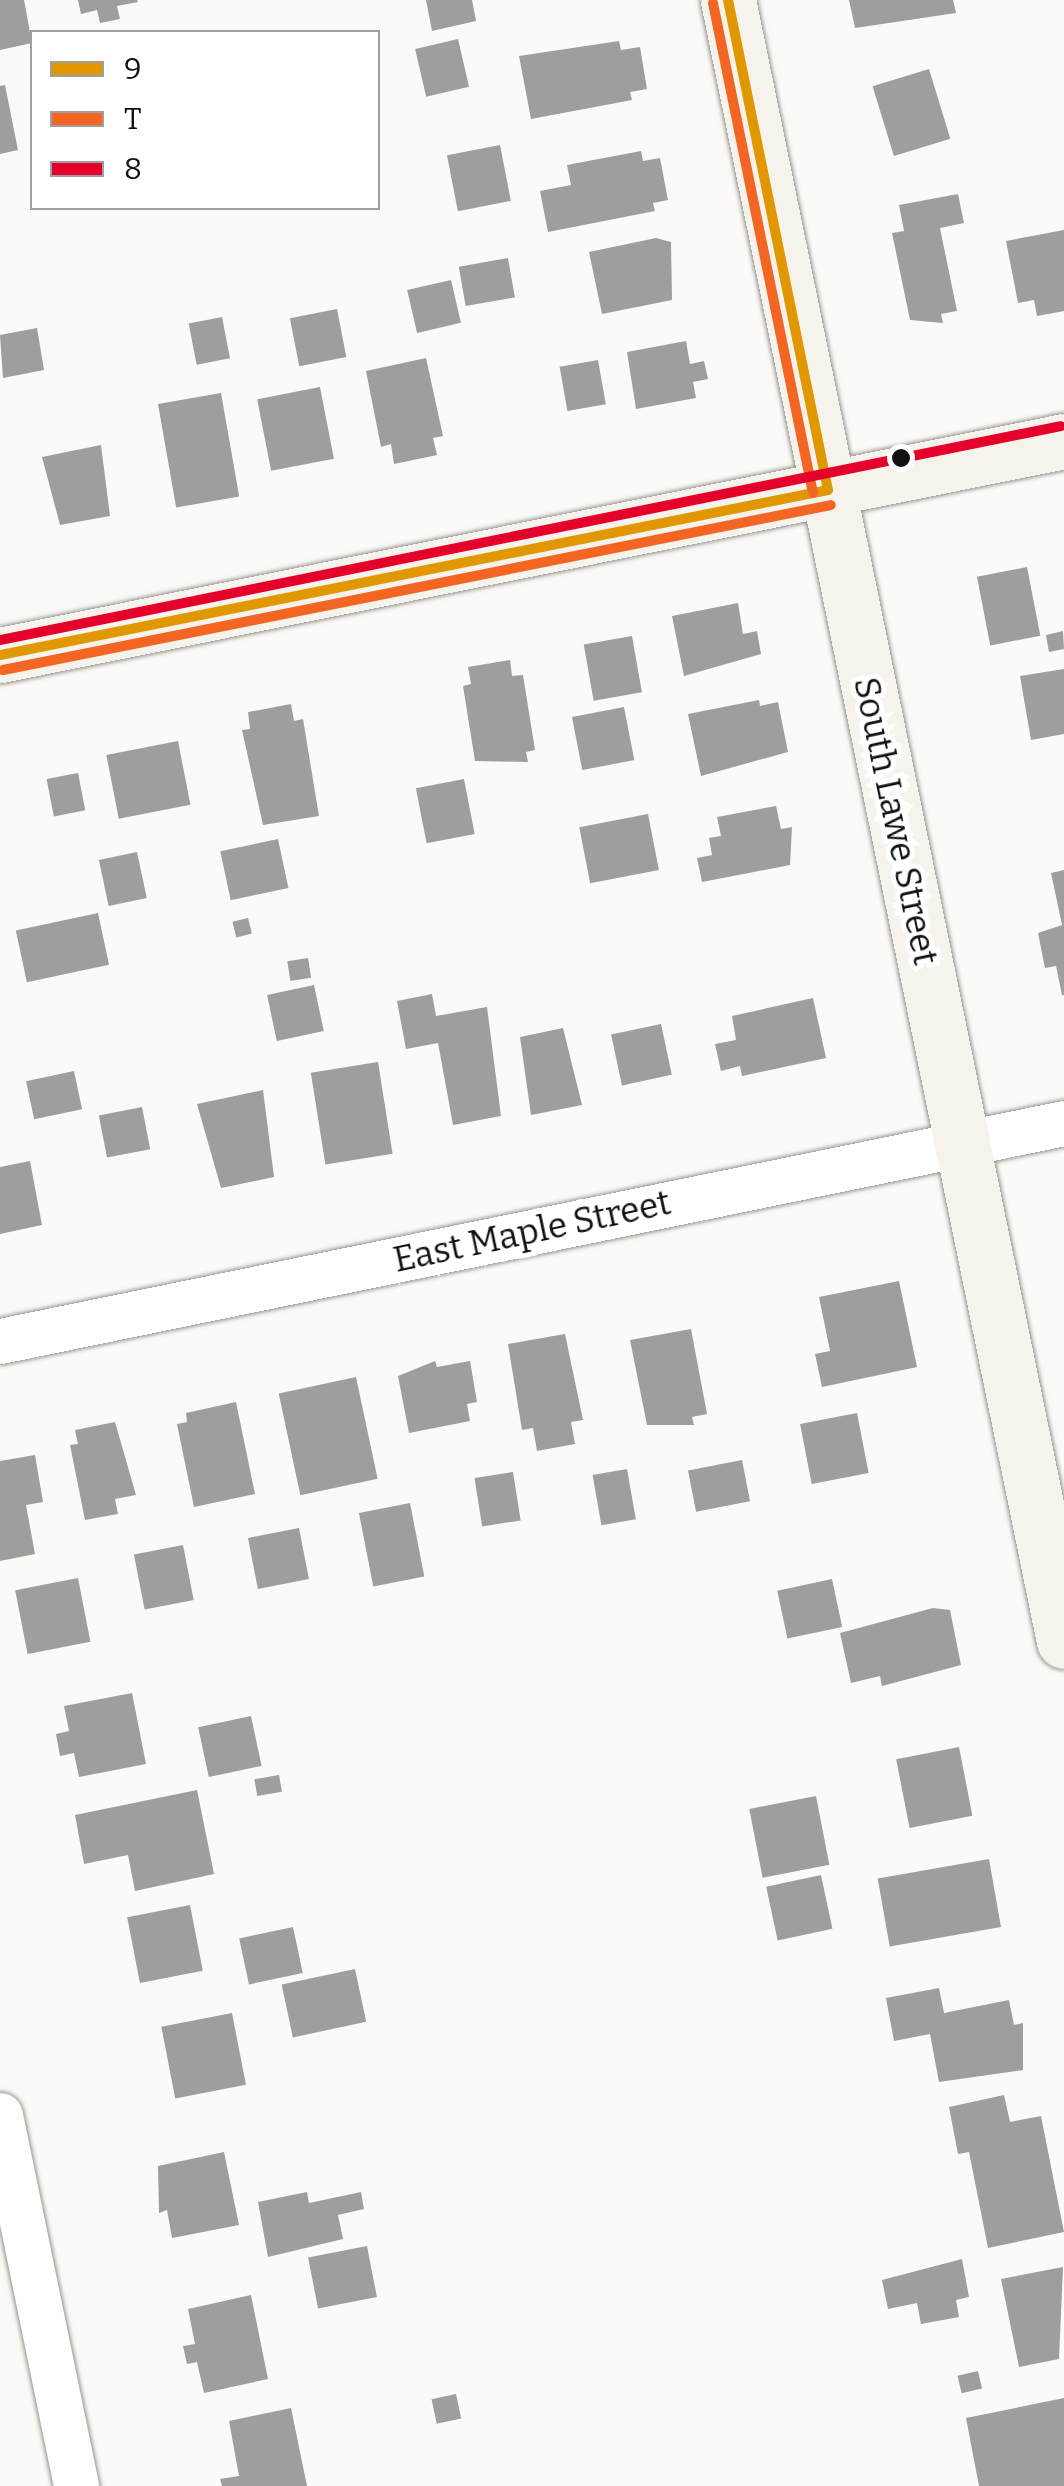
<!DOCTYPE html>
<style>
body{margin:0}
#map{position:relative;width:1064px;height:2486px;overflow:hidden;background:#fbfaf6;font-family:Bitter,serif}
div>[style]{position:absolute}
.building>*{inset:0;background:#9f9e9b;transform-origin:0 0}
.roads{filter:drop-shadow(0 0 2px #969594) drop-shadow(0 0 2px #969594)}
.street>*{height:45px;margin:-22.5px;padding:0 22.5px;transform-origin:22.5px;border-radius:22.5px;background:#fefefe}
.secondary>*{height:55px;margin:-27.5px;padding:0 27.5px;transform-origin:27.5px;border-radius:27.5px;background:#f5f3ec}
.bus-1>*{height:10px;margin:-5px;padding:0 5px;transform-origin:5px;border-radius:5px;background:#e09702}
.bus-2>*{height:10px;margin:-5px;padding:0 5px;transform-origin:5px;border-radius:5px;background:#f26522}
.bus-3>*{height:10px;margin:-5px;padding:0 5px;transform-origin:5px;border-radius:5px;background:#e4002b}
.dots>*{width:28px;height:28px;translate:-50% -50%;box-sizing:border-box;border:5px solid #fff;border-radius:50%}
span{translate:-50% -50%;white-space:nowrap;text-align:center;line-height:1.15;-webkit-text-stroke:10px #fff;paint-order:stroke}
.street-label{font-size:35px;color:#101010}
.legend{position:absolute;left:30px;top:30px;width:350px;height:180px;box-sizing:border-box;background:#fff;border:2px solid #9f9f9f;margin:0;padding:12px 18px;list-style:none;font-size:30px;color:#101010}
.legend li{display:flex;align-items:center;gap:20px;height:50px}
.legend b{width:50px;border:2px solid #9f9f9f}
</style>
<div id="map">
<div class="building">
<i style="clip-path:polygon(0 0,24px 0,32px 43px,0 50px)"></i>
<i style="clip-path:polygon(78px 0,137px 0,138px 2px,117px 6px,120px 19px,100px 23px,97px 10px,81px 14px)"></i>
<i style="clip-path:polygon(426px 0,472px 0,476px 21px,432px 31px)"></i>
<i style="clip-path:polygon(849px 0,953px 0,956px 13px,855px 28px)"></i>
<i style="left:458px;top:39px;width:49px;height:44px;rotate:77deg"></i>
<i style="clip-path:polygon(619px 41px,621px 50px,640px 47px,647px 89px,630px 92px,632px 100px,531px 119px,519px 56px)"></i>
<i style="left:929px;top:69px;width:73px;height:59px;rotate:73deg"></i>
<i style="clip-path:polygon(5px 85px,18px 150px,0 154px,0 86px)"></i>
<i style="left:500px;top:145px;width:57px;height:54px;rotate:79deg"></i>
<i style="clip-path:polygon(641px 151px,643px 161px,660px 158px,668px 200px,653px 203px,655px 211px,548px 232px,540px 191px,571px 185px,567px 165px)"></i>
<i style="clip-path:polygon(958px 194px,964px 223px,940px 228px,957px 311px,941px 314px,943px 323px,910px 320px,892px 233px,904px 231px,899px 205px)"></i>
<i style="clip-path:polygon(1064px 230px,1064px 311px,1037px 316px,1034px 300px,1018px 303px,1006px 241px)"></i>
<i style="clip-path:polygon(656px 238px,671px 242px,672px 300px,602px 314px,589px 252px)"></i>
<i style="left:508px;top:258px;width:40px;height:50px;rotate:80deg"></i>
<i style="left:451px;top:280px;width:44px;height:45px;rotate:77deg"></i>
<i style="left:337px;top:309px;width:49px;height:48px;rotate:79deg"></i>
<i style="left:222px;top:317px;width:42px;height:34px;rotate:79deg"></i>
<i style="clip-path:polygon(37px 328px,44px 370px,3px 378px,0 335px)"></i>
<i style="clip-path:polygon(686px 341px,690px 364px,704px 361px,708px 379px,693px 382px,696px 398px,636px 409px,627px 352px)"></i>
<i style="clip-path:polygon(426px 358px,443px 436px,433px 438px,437px 455px,394px 464px,391px 444px,381px 447px,366px 371px)"></i>
<i style="left:598px;top:360px;width:45px;height:39px;rotate:80deg"></i>
<i style="left:320px;top:387px;width:73px;height:64px;rotate:79deg"></i>
<i style="left:221px;top:393px;width:105px;height:64px;rotate:80deg"></i>
<i style="clip-path:polygon(101px 445px,110px 516px,60px 525px,42px 457px)"></i>
<i style="left:1027px;top:567px;width:70px;height:51px;rotate:79deg"></i>
<i style="clip-path:polygon(738px 603px,743px 634px,757px 631px,761px 654px,684px 676px,672px 616px)"></i>
<i style="clip-path:polygon(1063px 631px,1064px 649px,1049px 652px,1046px 635px)"></i>
<i style="left:632px;top:636px;width:57px;height:49px;rotate:80deg"></i>
<i style="clip-path:polygon(510px 660px,512px 676px,523px 675px,535px 750px,526px 752px,528px 762px,475px 761px,463px 686px,471px 684px,468px 667px)"></i>
<i style="clip-path:polygon(1064px 669px,1064px 734px,1031px 740px,1020px 676px)"></i>
<i style="clip-path:polygon(759px 700px,760px 706px,778px 702px,788px 752px,701px 776px,688px 714px)"></i>
<i style="clip-path:polygon(291px 704px,294px 721px,303px 719px,319px 816px,263px 825px,242px 730px,250px 729px,248px 712px)"></i>
<i style="left:624px;top:707px;width:54px;height:53px;rotate:79deg"></i>
<i style="left:178px;top:741px;width:65px;height:73px;rotate:79deg"></i>
<i style="left:78px;top:773px;width:38px;height:32px;rotate:79deg"></i>
<i style="left:464px;top:779px;width:56px;height:49px;rotate:79deg"></i>
<i style="clip-path:polygon(776px 806px,781px 829px,792px 827px,790px 865px,702px 882px,697px 858px,712px 855px,709px 838px,721px 836px,717px 817px)"></i>
<i style="left:648px;top:814px;width:57px;height:70px;rotate:79deg"></i>
<i style="left:278px;top:839px;width:50px;height:59px;rotate:78deg"></i>
<i style="left:137px;top:852px;width:47px;height:39px;rotate:78deg"></i>
<i style="clip-path:polygon(1064px 870px,1064px 995px,1062px 995px,1056px 966px,1045px 968px,1038px 933px,1062px 925px,1051px 873px)"></i>
<i style="left:98px;top:913px;width:53px;height:84px;rotate:78deg"></i>
<i style="left:248px;top:918px;width:16px;height:16px;rotate:76deg"></i>
<i style="left:308px;top:958px;width:20px;height:21px;rotate:81deg"></i>
<i style="left:314px;top:985px;width:47px;height:48px;rotate:78deg"></i>
<i style="clip-path:polygon(432px 994px,436px 1016px,487px 1007px,501px 1116px,453px 1125px,438px 1043px,406px 1049px,397px 1001px)"></i>
<i style="clip-path:polygon(813px 998px,826px 1058px,742px 1076px,740px 1066px,721px 1071px,715px 1044px,736px 1040px,732px 1016px)"></i>
<i style="left:661px;top:1024px;width:52px;height:51px;rotate:78deg"></i>
<i style="clip-path:polygon(563px 1028px,582px 1105px,531px 1115px,520px 1037px)"></i>
<i style="left:378px;top:1062px;width:93px;height:68px;rotate:81deg"></i>
<i style="left:74px;top:1071px;width:39px;height:49px;rotate:78deg"></i>
<i style="clip-path:polygon(263px 1090px,274px 1177px,221px 1188px,197px 1104px)"></i>
<i style="left:142px;top:1107px;width:43px;height:44px;rotate:79deg"></i>
<i style="clip-path:polygon(30px 1161px,42px 1225px,0 1234px,0 1167px)"></i>
<i style="clip-path:polygon(899px 1281px,917px 1367px,822px 1387px,815px 1354px,830px 1351px,819px 1297px)"></i>
<i style="clip-path:polygon(691px 1329px,707px 1414px,692px 1417px,694px 1425px,647px 1425px,630px 1340px)"></i>
<i style="clip-path:polygon(565px 1334px,583px 1420px,571px 1422px,575px 1444px,537px 1451px,533px 1428px,522px 1430px,508px 1344px)"></i>
<i style="clip-path:polygon(435px 1361px,437px 1367px,470px 1361px,477px 1402px,467px 1404px,470px 1421px,409px 1433px,398px 1376px)"></i>
<i style="left:356px;top:1377px;width:104px;height:79px;rotate:78deg"></i>
<i style="clip-path:polygon(236px 1402px,255px 1494px,194px 1507px,177px 1424px,187px 1422px,186px 1413px)"></i>
<i style="left:857px;top:1413px;width:61px;height:58px;rotate:79deg"></i>
<i style="clip-path:polygon(115px 1422px,136px 1495px,115px 1499px,118px 1514px,85px 1520px,70px 1445px,78px 1444px,75px 1430px)"></i>
<i style="clip-path:polygon(35px 1455px,43px 1502px,26px 1505px,35px 1554px,0 1561px,0 1461px)"></i>
<i style="left:742px;top:1460px;width:42px;height:55px;rotate:79deg"></i>
<i style="left:627px;top:1469px;width:51px;height:35px;rotate:80deg"></i>
<i style="left:513px;top:1472px;width:49px;height:39px;rotate:81deg"></i>
<i style="left:410px;top:1503px;width:75px;height:52px;rotate:79deg"></i>
<i style="left:299px;top:1528px;width:52px;height:52px;rotate:79deg"></i>
<i style="left:183px;top:1545px;width:56px;height:50px;rotate:79deg"></i>
<i style="left:78px;top:1578px;width:65px;height:64px;rotate:79deg"></i>
<i style="left:832px;top:1579px;width:49px;height:56px;rotate:78deg"></i>
<i style="clip-path:polygon(933px 1608px,950px 1610px,961px 1665px,882px 1686px,880px 1676px,851px 1683px,840px 1633px)"></i>
<i style="clip-path:polygon(132px 1693px,146px 1764px,79px 1777px,74px 1753px,60px 1756px,56px 1734px,69px 1731px,64px 1706px)"></i>
<i style="left:251px;top:1716px;width:51px;height:54px;rotate:78deg"></i>
<i style="left:959px;top:1747px;width:70px;height:64px;rotate:79deg"></i>
<i style="left:279px;top:1775px;width:17px;height:25px;rotate:80deg"></i>
<i style="clip-path:polygon(197px 1790px,214px 1874px,135px 1891px,128px 1855px,84px 1864px,75px 1815px)"></i>
<i style="left:816px;top:1796px;width:70px;height:68px;rotate:79deg"></i>
<i style="left:989px;top:1859px;width:69px;height:113px;rotate:80deg"></i>
<i style="left:821px;top:1875px;width:55px;height:56px;rotate:78deg"></i>
<i style="left:190px;top:1905px;width:67px;height:64px;rotate:79deg"></i>
<i style="left:293px;top:1927px;width:47px;height:55px;rotate:78deg"></i>
<i style="left:355px;top:1969px;width:54px;height:75px;rotate:78deg"></i>
<i style="clip-path:polygon(939px 1988px,944px 2013px,1009px 2000px,1014px 2025px,1023px 2023px,1023px 2070px,939px 2082px,930px 2034px,894px 2041px,886px 1998px)"></i>
<i style="left:232px;top:2013px;width:73px;height:72px;rotate:79deg"></i>
<i style="clip-path:polygon(1004px 2095px,1010px 2122px,1041px 2116px,1064px 2232px,988px 2248px,969px 2152px,958px 2154px,949px 2107px)"></i>
<i style="clip-path:polygon(224px 2152px,239px 2225px,172px 2238px,167px 2210px,159px 2213px,158px 2166px)"></i>
<i style="clip-path:polygon(307px 2192px,309px 2203px,361px 2192px,364px 2209px,338px 2215px,343px 2239px,268px 2257px,258px 2202px)"></i>
<i style="left:367px;top:2246px;width:52px;height:60px;rotate:79deg"></i>
<i style="clip-path:polygon(962px 2259px,969px 2297px,956px 2300px,959px 2317px,921px 2324px,917px 2303px,888px 2309px,882px 2280px)"></i>
<i style="clip-path:polygon(1063px 2267px,1059px 2359px,1019px 2367px,1001px 2279px)"></i>
<i style="clip-path:polygon(251px 2295px,268px 2379px,204px 2393px,197px 2362px,187px 2364px,183px 2346px,195px 2344px,188px 2309px)"></i>
<i style="left:978px;top:2371px;width:18px;height:21px;rotate:77deg"></i>
<i style="left:456px;top:2394px;width:25px;height:25px;rotate:78deg"></i>
<i style="clip-path:polygon(1064px 2398px,1064px 2486px,979px 2486px,966px 2418px)"></i>
<i style="clip-path:polygon(291px 2408px,307px 2486px,222px 2486px,220px 2479px,239px 2476px,229px 2421px)"></i>
</div>
<div class="roads">
<div class="street">
<i style="left:0;top:1341px;width:1086px;rotate:-11.58deg"></i>
<i style="left:0;top:2115px;width:379px;rotate:78.4deg"></i>
</div>
<div class="secondary">
<i style="left:728px;top:0;width:1675px;rotate:78.43deg"></i>
<i style="left:0;top:655px;width:1085px;rotate:-11.37deg"></i>
</div>
</div>
<div class="bus-1">
<i style="left:728px;top:0;width:500px;rotate:78.47deg"></i>
<i style="left:0;top:655px;width:844px;rotate:-11.27deg"></i>
</div>
<div class="bus-2">
<i style="left:713px;top:3px;width:500px;rotate:78.47deg"></i>
<i style="left:3px;top:670px;width:844px;rotate:-11.27deg"></i>
</div>
<div class="bus-3">
<i style="left:0;top:640px;width:1082px;rotate:-11.4deg"></i>
</div>
<div class="dots">
<i style="left:901px;top:458px;background:#101010"></i>
</div>
<div class="street-label">
<span style="left:896px;top:821px;rotate:78deg">South Lawe Street</span>
<span style="left:532px;top:1231px;rotate:-12deg">East Maple Street</span>
</div>
<ul class="legend">
<li><b style="height:12px;background:#e09702"></b>9</li>
<li><b style="height:12px;background:#f26522"></b>T</li>
<li><b style="height:12px;background:#e4002b"></b>8</li>
</ul>
</div>
